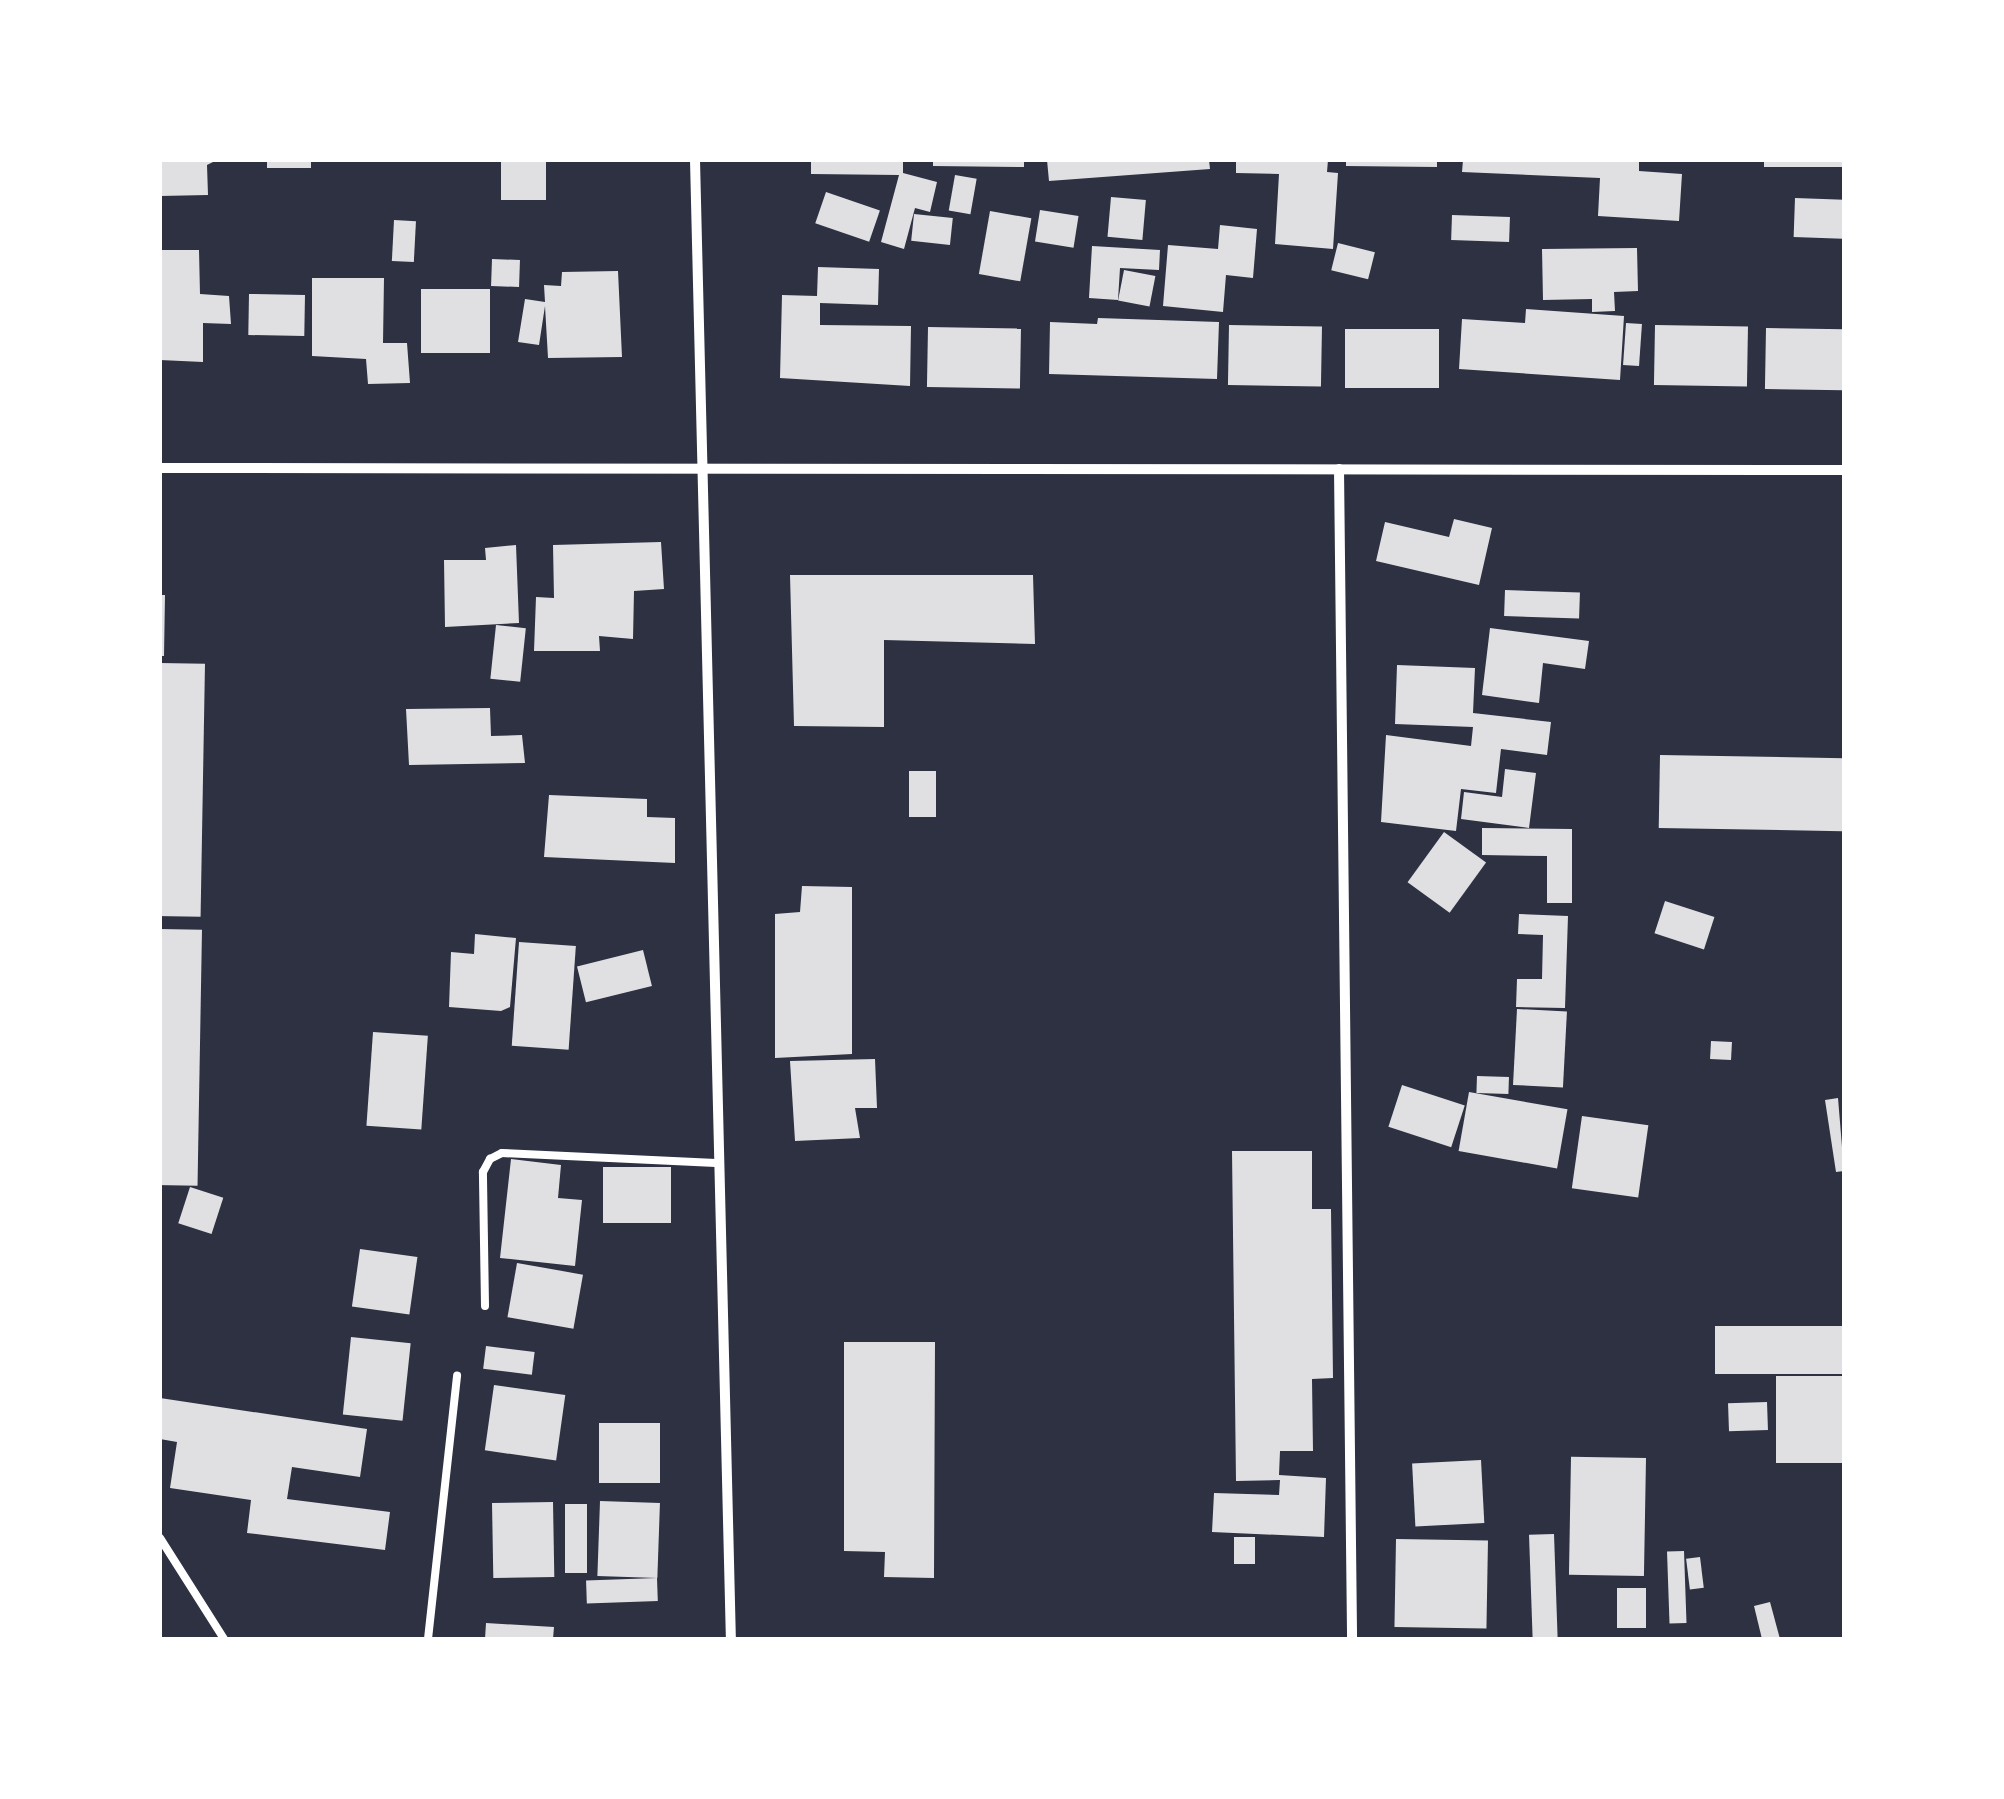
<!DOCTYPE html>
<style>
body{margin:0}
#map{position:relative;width:2004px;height:1799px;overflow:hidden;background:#2d3142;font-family:Barlow,sans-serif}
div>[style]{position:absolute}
.building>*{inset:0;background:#e0e0e3;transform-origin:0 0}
.service>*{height:8px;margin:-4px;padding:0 4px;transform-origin:4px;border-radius:4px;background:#fff}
.minor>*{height:10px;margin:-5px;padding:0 5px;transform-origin:5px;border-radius:5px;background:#fff}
span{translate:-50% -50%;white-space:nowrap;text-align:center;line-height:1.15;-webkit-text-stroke:9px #fff;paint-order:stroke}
.frame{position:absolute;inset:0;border:162px solid #fff;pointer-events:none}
</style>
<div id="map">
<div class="building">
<i style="clip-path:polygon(160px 160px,217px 160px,207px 165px,208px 195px,160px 196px)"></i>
<i style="left:267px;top:160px;width:44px;height:8px"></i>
<i style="left:501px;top:160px;width:45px;height:40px"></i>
<i style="clip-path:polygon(811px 160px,903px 160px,903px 173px,937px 182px,930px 212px,915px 208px,904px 249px,881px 242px,899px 175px,811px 174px)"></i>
<i style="clip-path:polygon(933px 160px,1024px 160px,1024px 167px,933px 166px)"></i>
<i style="clip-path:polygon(1047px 160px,1209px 160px,1210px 169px,1049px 181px)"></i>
<i style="clip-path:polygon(1236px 160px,1328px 160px,1327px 172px,1338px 173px,1333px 249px,1275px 244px,1279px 174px,1236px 173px)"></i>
<i style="clip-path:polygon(1346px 160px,1437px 160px,1437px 167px,1346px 166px)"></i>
<i style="clip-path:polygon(1463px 160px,1639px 160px,1639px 171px,1682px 174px,1679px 221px,1598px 216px,1600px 178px,1462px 172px)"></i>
<i style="left:1764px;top:160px;width:80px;height:7px"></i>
<i style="left:955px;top:175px;width:22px;height:36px;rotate:10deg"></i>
<i style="left:826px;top:192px;width:57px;height:33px;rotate:19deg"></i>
<i style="left:1111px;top:197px;width:35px;height:40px;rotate:5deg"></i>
<i style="left:1795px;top:198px;width:49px;height:39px;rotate:2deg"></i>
<i style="left:1040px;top:210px;width:39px;height:32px;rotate:9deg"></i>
<i style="left:990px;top:211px;width:42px;height:64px;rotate:10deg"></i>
<i style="left:914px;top:214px;width:39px;height:27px;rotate:6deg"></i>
<i style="left:1452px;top:215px;width:58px;height:25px;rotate:2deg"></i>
<i style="left:394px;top:220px;width:22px;height:41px;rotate:3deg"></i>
<i style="clip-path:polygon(1220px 225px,1257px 229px,1253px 278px,1226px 275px,1223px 312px,1163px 306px,1168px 245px,1218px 249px)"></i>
<i style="left:1338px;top:243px;width:38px;height:28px;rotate:14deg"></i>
<i style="clip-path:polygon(1092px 246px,1160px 250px,1159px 270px,1120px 268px,1118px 300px,1089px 298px)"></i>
<i style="clip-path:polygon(1637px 248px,1638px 291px,1614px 292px,1615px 311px,1592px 312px,1592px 299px,1543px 300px,1542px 249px)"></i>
<i style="clip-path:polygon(160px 250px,199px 250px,200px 294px,229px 296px,231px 324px,203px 323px,203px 362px,160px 360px)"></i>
<i style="left:492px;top:259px;width:28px;height:27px;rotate:2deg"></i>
<i style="clip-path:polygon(818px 267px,879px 269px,878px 305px,820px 303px,820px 325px,911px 326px,910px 386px,780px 378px,782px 295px,817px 296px)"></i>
<i style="left:1124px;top:270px;width:32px;height:31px;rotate:11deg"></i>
<i style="clip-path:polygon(618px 271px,622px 357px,548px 358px,545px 306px,539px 345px,518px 342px,525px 299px,545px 302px,544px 285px,561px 286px,562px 272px)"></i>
<i style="clip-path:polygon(312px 278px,384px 278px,383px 343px,407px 343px,410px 383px,368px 384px,366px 359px,312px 356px)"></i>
<i style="left:421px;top:289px;width:69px;height:64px"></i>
<i style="left:249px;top:294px;width:56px;height:41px;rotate:1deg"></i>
<i style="clip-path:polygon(1526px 309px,1624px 316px,1620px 380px,1459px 369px,1462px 319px,1525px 323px)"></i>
<i style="clip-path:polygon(1098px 318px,1219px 322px,1217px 379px,1049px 374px,1050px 322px,1097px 324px)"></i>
<i style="left:1626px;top:323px;width:16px;height:42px;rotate:4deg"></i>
<i style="left:1229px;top:325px;width:93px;height:60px;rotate:1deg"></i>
<i style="left:1655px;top:325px;width:93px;height:60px;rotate:1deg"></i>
<i style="left:928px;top:327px;width:93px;height:60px;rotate:1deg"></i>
<i style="left:1766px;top:328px;width:78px;height:61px;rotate:1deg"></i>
<i style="left:1345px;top:329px;width:94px;height:59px"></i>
<i style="clip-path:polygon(1454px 519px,1492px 528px,1479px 585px,1376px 561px,1385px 522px,1449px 537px)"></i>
<i style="clip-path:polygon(661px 542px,664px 589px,634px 591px,633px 639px,599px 636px,600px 651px,534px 651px,536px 597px,554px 598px,553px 545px)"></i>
<i style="clip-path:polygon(516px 545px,519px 623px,445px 627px,444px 560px,486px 560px,485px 548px)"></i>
<i style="clip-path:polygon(790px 575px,1033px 575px,1035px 644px,884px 640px,884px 727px,794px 726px)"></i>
<i style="left:1505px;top:590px;width:75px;height:26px;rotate:2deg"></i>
<i style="clip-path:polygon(160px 595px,165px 595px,164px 656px,160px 656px)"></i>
<i style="left:496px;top:625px;width:30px;height:54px;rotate:6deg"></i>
<i style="clip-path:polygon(1490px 628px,1589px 641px,1585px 669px,1543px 663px,1539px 703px,1482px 695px)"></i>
<i style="left:160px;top:663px;width:45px;height:253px;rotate:1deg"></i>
<i style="clip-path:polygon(1397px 665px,1475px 668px,1473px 713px,1551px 722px,1547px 755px,1501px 749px,1496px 793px,1461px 789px,1456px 831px,1381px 822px,1386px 735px,1471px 746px,1473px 727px,1395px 724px)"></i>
<i style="clip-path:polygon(490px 708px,491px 736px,522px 735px,525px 763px,409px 765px,406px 709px)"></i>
<i style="left:1660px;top:755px;width:184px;height:73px;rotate:1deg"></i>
<i style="clip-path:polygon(1505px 769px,1536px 773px,1529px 828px,1461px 819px,1464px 792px,1502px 797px)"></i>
<i style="left:909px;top:771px;width:27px;height:46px"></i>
<i style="clip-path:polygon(549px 795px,647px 799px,647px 817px,675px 818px,675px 863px,544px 857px)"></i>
<i style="clip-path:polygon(1482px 828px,1572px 829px,1572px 903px,1547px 903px,1547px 856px,1482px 855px)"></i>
<i style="left:1444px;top:832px;width:52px;height:62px;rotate:36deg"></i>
<i style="clip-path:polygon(802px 886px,852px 887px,852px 1054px,775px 1058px,775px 914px,800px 912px)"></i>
<i style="left:1665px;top:901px;width:52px;height:34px;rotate:18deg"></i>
<i style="clip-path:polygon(1519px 914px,1568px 916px,1565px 1008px,1516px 1007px,1517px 979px,1542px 979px,1543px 935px,1518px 934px)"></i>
<i style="left:160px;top:929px;width:42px;height:256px;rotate:1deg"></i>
<i style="clip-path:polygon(475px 934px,516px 938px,510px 1007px,501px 1011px,449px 1007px,451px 952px,474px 954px)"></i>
<i style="left:519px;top:942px;width:57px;height:104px;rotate:4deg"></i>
<i style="left:643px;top:950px;width:37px;height:68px;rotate:76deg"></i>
<i style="left:1517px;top:1009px;width:50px;height:76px;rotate:3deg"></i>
<i style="left:373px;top:1032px;width:55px;height:94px;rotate:4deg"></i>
<i style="left:1711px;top:1041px;width:21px;height:18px;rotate:3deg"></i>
<i style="clip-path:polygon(875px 1059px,877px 1108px,855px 1108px,860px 1138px,795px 1141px,790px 1061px)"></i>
<i style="left:1477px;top:1076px;width:32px;height:17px;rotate:2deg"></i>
<i style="left:1402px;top:1085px;width:66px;height:44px;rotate:18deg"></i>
<i style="left:1469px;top:1092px;width:100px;height:60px;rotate:10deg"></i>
<i style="clip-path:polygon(1838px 1098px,1844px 1171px,1836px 1172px,1825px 1100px)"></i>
<i style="left:1582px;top:1116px;width:67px;height:73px;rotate:8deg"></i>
<i style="clip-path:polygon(1232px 1151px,1312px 1151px,1312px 1209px,1331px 1209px,1333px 1378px,1312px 1379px,1313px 1451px,1280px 1451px,1279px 1475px,1326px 1478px,1324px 1537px,1212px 1532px,1214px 1493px,1279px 1495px,1280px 1480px,1236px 1481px)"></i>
<i style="clip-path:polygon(511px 1159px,561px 1165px,558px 1198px,582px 1200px,575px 1266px,500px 1258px)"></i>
<i style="left:603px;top:1167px;width:68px;height:56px"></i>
<i style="left:190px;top:1187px;width:35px;height:38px;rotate:18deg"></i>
<i style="left:360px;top:1249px;width:58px;height:58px;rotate:8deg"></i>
<i style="left:517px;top:1263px;width:67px;height:55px;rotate:10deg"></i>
<i style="left:1844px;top:1326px;width:48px;height:129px;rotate:90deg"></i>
<i style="left:351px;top:1337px;width:60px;height:78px;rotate:6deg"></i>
<i style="clip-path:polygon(844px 1342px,935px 1342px,934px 1578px,884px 1577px,885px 1552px,844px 1551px)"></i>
<i style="left:486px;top:1346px;width:49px;height:23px;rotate:7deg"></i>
<i style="left:1844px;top:1376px;width:87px;height:68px;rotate:90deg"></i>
<i style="left:494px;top:1385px;width:72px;height:66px;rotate:8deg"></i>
<i style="clip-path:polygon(160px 1398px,367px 1429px,360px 1477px,292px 1467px,287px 1499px,390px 1512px,385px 1550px,247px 1533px,251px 1500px,170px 1488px,177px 1442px,160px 1439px)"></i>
<i style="left:1767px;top:1402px;width:28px;height:39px;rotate:88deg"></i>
<i style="left:599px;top:1423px;width:61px;height:60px"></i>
<i style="left:1646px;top:1458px;width:118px;height:75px;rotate:91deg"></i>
<i style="left:1481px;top:1460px;width:63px;height:69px;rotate:87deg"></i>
<i style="left:600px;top:1501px;width:60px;height:75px;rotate:2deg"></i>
<i style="left:553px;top:1502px;width:75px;height:61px;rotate:89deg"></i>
<i style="left:565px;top:1504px;width:22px;height:69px"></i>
<i style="left:1554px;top:1534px;width:105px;height:25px;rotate:88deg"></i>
<i style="left:1234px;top:1537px;width:21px;height:27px"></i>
<i style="left:1396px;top:1539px;width:92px;height:88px;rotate:1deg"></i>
<i style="left:1684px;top:1551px;width:72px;height:17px;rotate:88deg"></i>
<i style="left:1700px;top:1557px;width:31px;height:14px;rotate:83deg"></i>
<i style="left:657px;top:1578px;width:23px;height:71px;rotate:88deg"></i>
<i style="left:1617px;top:1588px;width:29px;height:40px"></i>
<i style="clip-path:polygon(1770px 1602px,1780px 1639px,1762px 1639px,1754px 1606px)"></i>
<i style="clip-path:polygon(486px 1623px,554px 1627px,553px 1639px,485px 1639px)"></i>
</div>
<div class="service">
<i style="left:485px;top:1306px;width:134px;rotate:-90.9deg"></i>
<i style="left:483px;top:1172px;width:15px;rotate:-62deg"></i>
<i style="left:490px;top:1159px;width:13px;rotate:-27deg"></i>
<i style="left:502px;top:1153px;width:214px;rotate:2.7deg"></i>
<i style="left:160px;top:1538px;width:120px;rotate:57.6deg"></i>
<i style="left:428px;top:1639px;width:265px;rotate:-83.7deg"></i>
</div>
<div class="minor">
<i style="left:695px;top:160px;width:1479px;rotate:88.61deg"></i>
<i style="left:160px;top:468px;width:1684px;rotate:0.07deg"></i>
<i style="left:1339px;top:469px;width:1170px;rotate:89.36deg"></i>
</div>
<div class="frame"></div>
</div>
